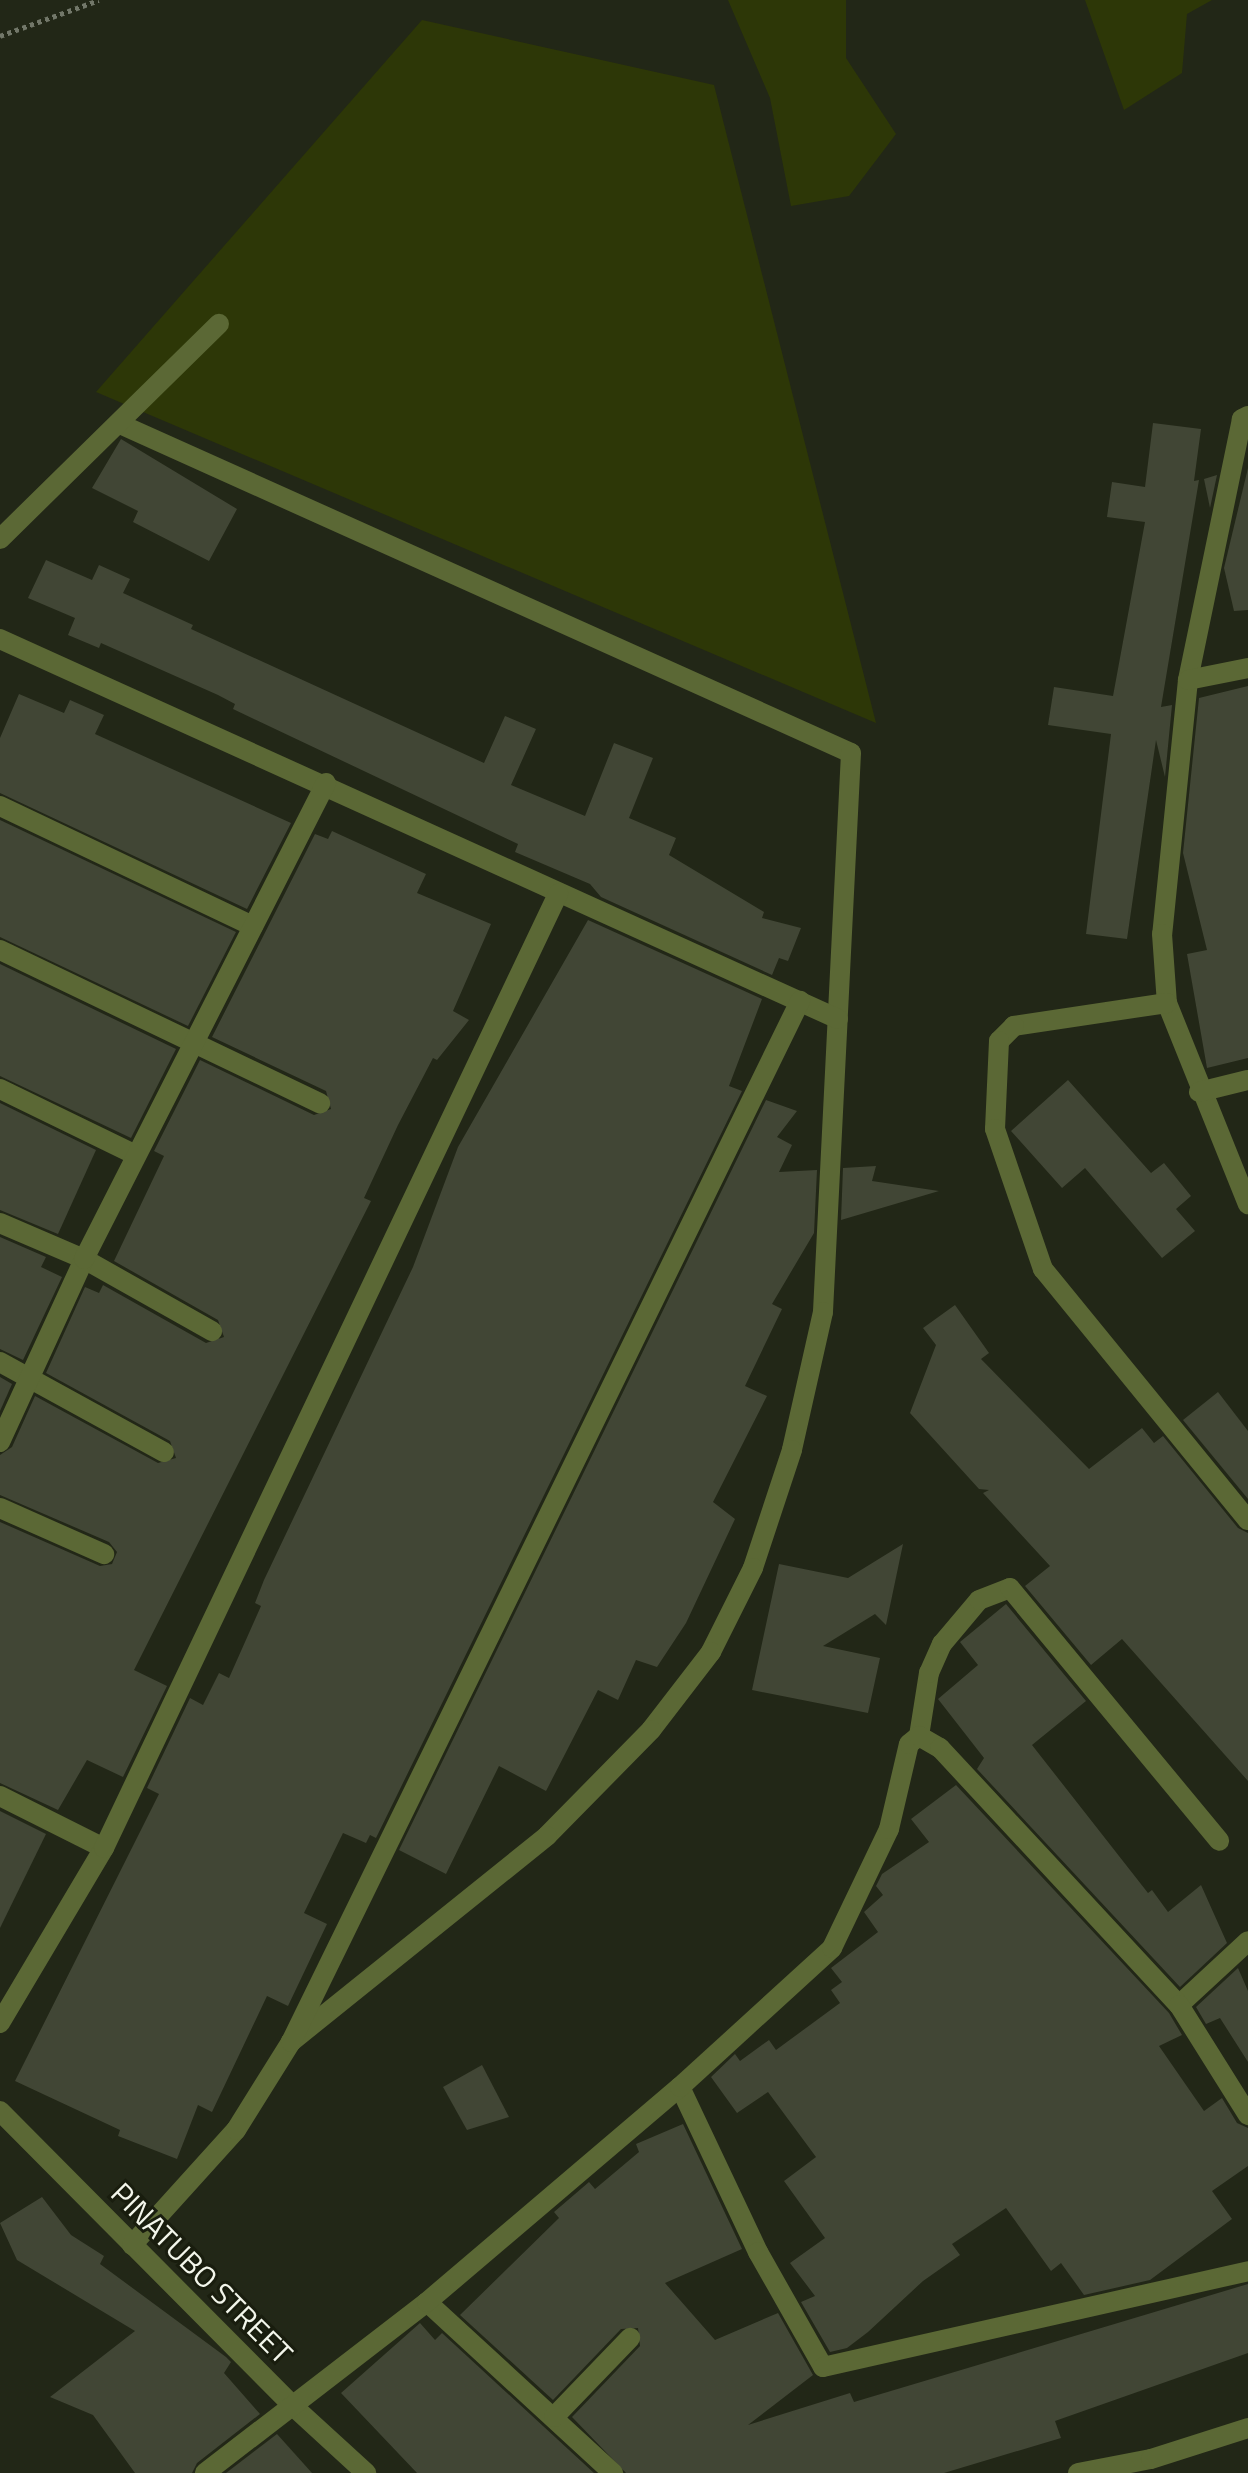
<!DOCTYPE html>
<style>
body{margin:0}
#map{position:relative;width:1248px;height:2473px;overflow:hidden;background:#222717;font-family:"Titillium Web",sans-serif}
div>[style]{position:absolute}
.green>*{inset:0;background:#2d3707}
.building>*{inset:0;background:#414635}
.path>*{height:5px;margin-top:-2.5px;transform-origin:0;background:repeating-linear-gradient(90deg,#727769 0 4px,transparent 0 8px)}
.minor>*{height:20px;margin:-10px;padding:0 10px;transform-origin:10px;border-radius:10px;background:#5b6835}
span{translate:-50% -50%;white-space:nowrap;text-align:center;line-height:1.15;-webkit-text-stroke:6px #191d0e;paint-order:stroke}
.street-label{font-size:30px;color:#f3f6eb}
</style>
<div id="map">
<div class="green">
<i style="clip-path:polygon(728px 0,846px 0,846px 58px,896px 134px,849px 196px,791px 206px,770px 98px)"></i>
<i style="clip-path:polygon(1085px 0,1212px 0,1187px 14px,1182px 73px,1124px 110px)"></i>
<i style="clip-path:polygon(422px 20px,714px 85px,876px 723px,96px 392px)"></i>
</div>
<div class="building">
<i style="clip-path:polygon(1153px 423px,1201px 429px,1194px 481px,1199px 480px,1161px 707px,1172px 705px,1165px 777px,1156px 740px,1127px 939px,1086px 934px,1111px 734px,1048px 725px,1054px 687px,1113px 696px,1145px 522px,1107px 517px,1112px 482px,1145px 487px)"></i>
<i style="clip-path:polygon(121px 439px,237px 509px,209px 561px,133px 522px,138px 511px,92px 488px)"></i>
<i style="clip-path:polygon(1248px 468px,1248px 610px,1234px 611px,1224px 568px)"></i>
<i style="clip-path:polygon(1217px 475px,1210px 508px,1204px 479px)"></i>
<i style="clip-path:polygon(46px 560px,92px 580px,99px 565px,130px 579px,123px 593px,193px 625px,191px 629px,484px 763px,505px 716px,536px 729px,511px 785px,585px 816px,614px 743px,653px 758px,629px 818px,676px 838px,669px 855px,764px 912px,762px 918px,801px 928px,788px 961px,779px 958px,772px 975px,601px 897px,590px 884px,515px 852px,518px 844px,233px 709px,235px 704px,218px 695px,101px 643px,99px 648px,68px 635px,75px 618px,28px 598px)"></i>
<i style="clip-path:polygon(1248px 686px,1248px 1058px,1207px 1068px,1187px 954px,1207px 950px,1183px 853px,1199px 698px)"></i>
<i style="clip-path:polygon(19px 694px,64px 713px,70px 700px,104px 715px,95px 734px,291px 823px,247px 909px,0 793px,0 738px)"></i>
<i style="clip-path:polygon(0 820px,236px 932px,188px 1026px,0 937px)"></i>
<i style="clip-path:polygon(332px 831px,426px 874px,417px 893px,491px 924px,453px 1011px,469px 1020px,437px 1060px,433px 1058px,398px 1125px,364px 1198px,371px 1201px,134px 1670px,167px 1686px,123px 1777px,87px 1760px,58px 1810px,0 1783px,0 1522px,100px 1566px,112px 1564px,117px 1552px,109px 1542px,0 1495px,0 1455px,12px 1447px,35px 1396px,158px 1463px,176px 1458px,170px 1441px,46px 1373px,85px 1287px,99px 1293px,103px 1285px,206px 1343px,224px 1337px,218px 1320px,114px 1261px,164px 1156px,154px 1151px,200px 1060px,314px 1115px,331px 1109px,326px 1091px,212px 1037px,315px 834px,328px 839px)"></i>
<i style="clip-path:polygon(588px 920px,762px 999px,729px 1086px,742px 1091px,376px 1838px,370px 1835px,366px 1843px,343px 1833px,304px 1913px,327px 1924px,288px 2006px,267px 1996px,212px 2112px,198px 2105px,177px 2159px,118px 2136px,120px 2130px,15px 2081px,159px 1794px,147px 1788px,190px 1698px,203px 1705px,219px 1673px,229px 1678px,261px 1606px,255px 1603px,264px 1580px,413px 1267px,458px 1147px)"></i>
<i style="clip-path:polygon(0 964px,176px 1049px,131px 1138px,0 1076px)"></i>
<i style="clip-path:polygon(1068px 1080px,1151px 1173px,1164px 1163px,1191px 1196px,1176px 1209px,1195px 1231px,1162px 1258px,1085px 1168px,1062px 1188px,1011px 1131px)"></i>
<i style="clip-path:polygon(766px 1100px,797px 1111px,777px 1137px,792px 1145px,779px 1172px,817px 1170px,814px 1233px,772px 1304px,782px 1309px,745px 1386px,767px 1396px,713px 1502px,735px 1519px,686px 1623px,657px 1667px,636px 1660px,618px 1700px,598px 1690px,546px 1791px,499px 1766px,446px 1874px,399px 1850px)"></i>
<i style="clip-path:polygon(0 1103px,96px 1150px,58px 1234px,0 1210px)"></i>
<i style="clip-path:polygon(876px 1166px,872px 1181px,939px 1191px,841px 1220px,843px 1168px)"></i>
<i style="clip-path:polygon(0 1237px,46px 1257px,41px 1267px,62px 1277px,23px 1360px,0 1349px)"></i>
<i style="clip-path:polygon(955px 1305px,989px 1353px,981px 1359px,1089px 1469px,1142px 1428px,1154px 1443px,1163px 1436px,1238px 1528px,1248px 1533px,1248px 1781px,1122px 1639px,1091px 1665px,1025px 1586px,1050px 1566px,983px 1493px,989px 1490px,979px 1489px,910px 1413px,936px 1345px,923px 1328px)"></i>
<i style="clip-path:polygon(0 1377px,12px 1384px,0 1411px)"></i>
<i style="clip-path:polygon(1218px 1392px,1248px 1431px,1248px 1499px,1183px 1420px)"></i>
<i style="clip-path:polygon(903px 1544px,886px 1625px,875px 1614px,823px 1646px,880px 1658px,868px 1713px,752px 1690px,779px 1564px,848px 1578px)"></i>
<i style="clip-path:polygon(1006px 1604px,1086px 1701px,1032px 1745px,1148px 1893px,1152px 1890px,1168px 1912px,1201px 1885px,1227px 1943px,1180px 1987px,977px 1769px,984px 1758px,938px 1699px,978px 1665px,960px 1642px)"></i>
<i style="clip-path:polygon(956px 1785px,1169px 2013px,1182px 2035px,1159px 2046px,1204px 2111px,1222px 2098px,1237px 2123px,1248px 2128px,1248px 2166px,1212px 2191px,1232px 2219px,1150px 2280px,1084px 2295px,1061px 2263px,1051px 2271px,1006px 2208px,952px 2244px,960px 2255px,923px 2281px,868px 2332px,847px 2348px,830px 2352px,801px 2302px,815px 2296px,790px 2263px,825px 2238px,784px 2181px,816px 2157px,768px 2092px,737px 2113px,711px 2077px,735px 2054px,740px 2061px,769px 2040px,776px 2050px,840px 2003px,831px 1990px,842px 1982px,831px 1968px,878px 1932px,864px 1912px,883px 1895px,876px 1886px,882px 1874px,929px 1842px,911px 1819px)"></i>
<i style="clip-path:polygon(0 1811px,46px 1834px,0 1928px)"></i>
<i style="clip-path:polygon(1238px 1968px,1248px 1991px,1248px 2062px,1220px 2018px,1206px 2024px,1196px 2007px)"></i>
<i style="clip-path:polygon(482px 2065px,509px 2117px,467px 2130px,443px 2087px)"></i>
<i style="clip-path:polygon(683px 2124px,742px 2249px,665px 2283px,715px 2340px,778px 2313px,813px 2375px,748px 2425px,850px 2393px,854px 2402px,1248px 2284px,1248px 2353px,1055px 2421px,1061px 2438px,944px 2473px,626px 2473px,572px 2417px,640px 2346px,638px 2328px,621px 2329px,553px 2400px,460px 2315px,559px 2218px,554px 2212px,589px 2182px,595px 2189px,639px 2152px,636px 2144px)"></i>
<i style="clip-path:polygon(42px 2197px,71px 2235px,104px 2256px,100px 2264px,226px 2357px,231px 2362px,224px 2373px,260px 2414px,197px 2463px,192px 2473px,135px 2473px,93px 2415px,50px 2397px,135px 2331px,17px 2260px,0 2223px)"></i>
<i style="clip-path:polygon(420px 2323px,435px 2340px,442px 2333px,594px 2473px,417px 2473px,341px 2393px)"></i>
<i style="clip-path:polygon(277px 2434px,312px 2473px,226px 2473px)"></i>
</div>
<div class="path">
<i style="left:0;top:36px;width:105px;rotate:-20deg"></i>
</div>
<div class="minor">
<i style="left:1248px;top:416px;width:7px;rotate:153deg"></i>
<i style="left:1242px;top:419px;width:267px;rotate:101.7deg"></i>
<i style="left:1188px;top:680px;width:255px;rotate:95.8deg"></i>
<i style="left:1162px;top:934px;width:69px;rotate:85.9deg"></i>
<i style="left:1167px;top:1003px;width:217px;rotate:68.1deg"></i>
<i style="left:122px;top:425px;width:799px;rotate:24.22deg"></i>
<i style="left:851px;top:753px;width:560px;rotate:92.87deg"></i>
<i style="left:823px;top:1312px;width:141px;rotate:102.7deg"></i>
<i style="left:792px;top:1450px;width:124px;rotate:108.3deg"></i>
<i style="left:753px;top:1568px;width:94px;rotate:116.6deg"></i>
<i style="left:711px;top:1652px;width:98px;rotate:127.6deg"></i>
<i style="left:651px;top:1730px;width:148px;rotate:134.5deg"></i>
<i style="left:547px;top:1836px;width:329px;rotate:141.2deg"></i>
<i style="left:0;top:539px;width:307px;rotate:-44.5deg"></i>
<i style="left:0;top:639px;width:920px;rotate:24.39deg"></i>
<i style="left:1188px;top:680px;width:61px;rotate:-11.3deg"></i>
<i style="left:0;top:806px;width:280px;rotate:25.4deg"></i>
<i style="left:0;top:950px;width:355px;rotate:25.6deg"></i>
<i style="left:1167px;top:1003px;width:155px;rotate:171.5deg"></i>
<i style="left:1014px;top:1026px;width:21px;rotate:135deg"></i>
<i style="left:999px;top:1041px;width:88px;rotate:92.6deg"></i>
<i style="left:995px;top:1129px;width:148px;rotate:71.1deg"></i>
<i style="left:1043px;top:1269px;width:324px;rotate:50.8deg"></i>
<i style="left:0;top:1089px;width:151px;rotate:25.9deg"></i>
<i style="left:1199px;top:1092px;width:50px;rotate:-13.8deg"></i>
<i style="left:0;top:1223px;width:91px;rotate:23.2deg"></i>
<i style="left:84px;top:1259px;width:147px;rotate:29.4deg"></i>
<i style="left:0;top:1362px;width:187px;rotate:28.8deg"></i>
<i style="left:0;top:1442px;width:201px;rotate:-65.3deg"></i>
<i style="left:84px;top:1259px;width:534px;rotate:-63.05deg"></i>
<i style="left:0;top:1508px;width:114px;rotate:23.9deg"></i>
<i style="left:919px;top:1736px;width:64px;rotate:-81deg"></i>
<i style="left:929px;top:1673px;width:32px;rotate:-66deg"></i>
<i style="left:942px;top:1644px;width:57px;rotate:-49.9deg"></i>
<i style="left:979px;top:1600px;width:33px;rotate:-21deg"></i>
<i style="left:1010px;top:1588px;width:328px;rotate:50.4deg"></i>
<i style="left:0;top:1796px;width:116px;rotate:26.6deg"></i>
<i style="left:1179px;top:2005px;width:94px;rotate:-42.8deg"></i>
<i style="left:0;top:2023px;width:204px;rotate:-59.3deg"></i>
<i style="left:104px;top:1848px;width:1057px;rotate:-64.55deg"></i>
<i style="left:680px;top:2087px;width:183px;rotate:64.7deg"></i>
<i style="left:758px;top:2252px;width:132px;rotate:60.5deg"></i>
<i style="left:823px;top:2367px;width:436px;rotate:-12.7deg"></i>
<i style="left:0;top:2111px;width:417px;rotate:45.2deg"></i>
<i style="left:294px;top:2407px;width:98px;rotate:42.5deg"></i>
<i style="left:132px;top:2245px;width:155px;rotate:-47.9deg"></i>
<i style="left:236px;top:2130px;width:104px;rotate:-58deg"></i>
<i style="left:291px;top:2042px;width:1159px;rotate:-63.94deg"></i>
<i style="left:427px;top:2302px;width:253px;rotate:42.6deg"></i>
<i style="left:554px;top:2417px;width:110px;rotate:-46.1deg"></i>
<i style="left:205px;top:2473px;width:280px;rotate:-37.6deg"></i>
<i style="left:427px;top:2302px;width:332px;rotate:-40.4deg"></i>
<i style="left:680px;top:2087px;width:206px;rotate:-42.4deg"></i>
<i style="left:832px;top:1948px;width:132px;rotate:-64.4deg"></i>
<i style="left:889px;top:1829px;width:87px;rotate:-76.8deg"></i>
<i style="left:909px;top:1744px;width:13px;rotate:-39deg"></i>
<i style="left:919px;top:1736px;width:24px;rotate:30deg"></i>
<i style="left:940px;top:1748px;width:351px;rotate:47.1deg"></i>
<i style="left:1179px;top:2005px;width:130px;rotate:57.9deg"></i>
<i style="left:1078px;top:2473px;width:74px;rotate:-10.9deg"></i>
<i style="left:1151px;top:2459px;width:102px;rotate:-17.7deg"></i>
</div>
<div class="street-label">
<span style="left:202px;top:2273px;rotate:45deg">PINATUBO STREET</span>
</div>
</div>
